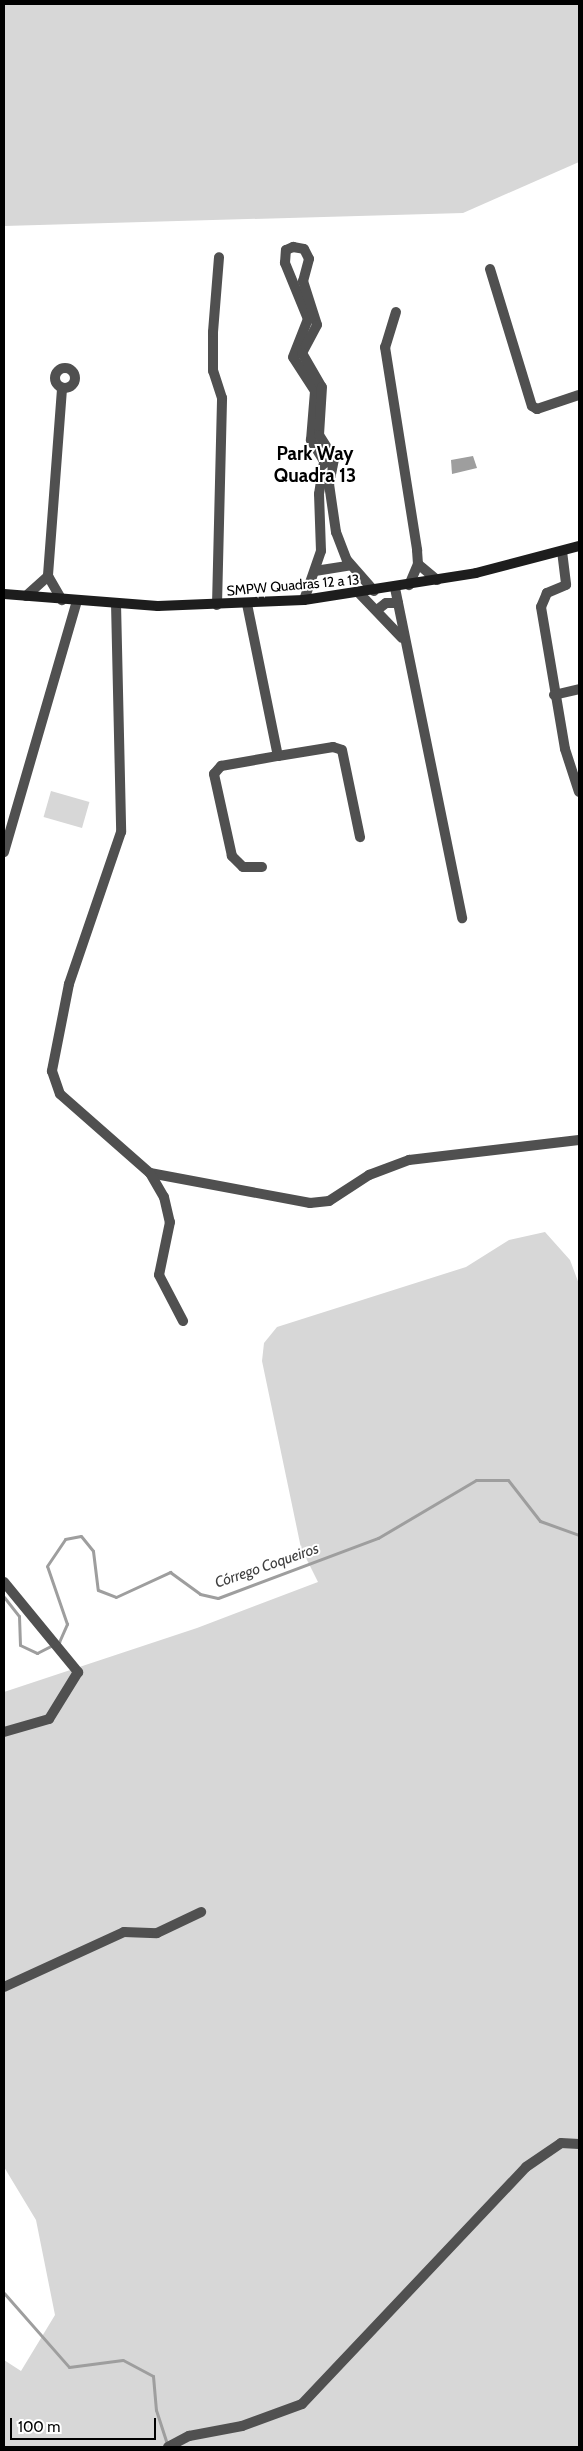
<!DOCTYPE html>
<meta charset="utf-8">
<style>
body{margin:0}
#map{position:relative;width:583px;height:2451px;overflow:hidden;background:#fff;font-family:Cabin,sans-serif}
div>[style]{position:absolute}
.green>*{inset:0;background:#d7d7d7;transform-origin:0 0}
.water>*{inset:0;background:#9e9e9e}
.stream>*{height:3px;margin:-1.5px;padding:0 1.5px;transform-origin:1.5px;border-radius:1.5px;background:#9e9e9e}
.street>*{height:10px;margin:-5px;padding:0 5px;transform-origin:5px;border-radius:5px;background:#505050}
.street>.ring{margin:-5px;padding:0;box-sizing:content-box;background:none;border:10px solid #505050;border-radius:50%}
.secondary>*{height:10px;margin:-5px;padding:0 5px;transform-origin:5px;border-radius:5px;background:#1d1d1d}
span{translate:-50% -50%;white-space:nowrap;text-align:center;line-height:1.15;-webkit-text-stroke:4px #fff;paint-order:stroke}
.street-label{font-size:14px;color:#000}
.water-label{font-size:15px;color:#3f3f3f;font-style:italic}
.district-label{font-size:19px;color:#000;font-weight:700}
.frame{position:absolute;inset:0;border:5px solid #000;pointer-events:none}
.scale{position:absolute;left:10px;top:2418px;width:146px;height:22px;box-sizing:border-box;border:2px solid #000;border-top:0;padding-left:6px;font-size:15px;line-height:18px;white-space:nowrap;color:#000;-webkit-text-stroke:4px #fff;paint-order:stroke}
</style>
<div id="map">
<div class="green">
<i style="clip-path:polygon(4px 4px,579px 4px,579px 162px,463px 213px,4px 226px)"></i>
<i style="left:51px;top:791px;width:40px;height:27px;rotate:16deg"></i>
<i style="clip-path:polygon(545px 1232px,570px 1260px,579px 1284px,579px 2447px,4px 2447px,4px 2360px,21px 2371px,55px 2315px,36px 2220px,4px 2167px,4px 1692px,197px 1628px,318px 1582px,301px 1548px,262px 1361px,264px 1343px,277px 1327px,466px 1267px,509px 1240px)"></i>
</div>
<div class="water">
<i style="clip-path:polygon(473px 456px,477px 468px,452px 474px,451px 460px)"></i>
</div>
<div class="stream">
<i style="left:4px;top:1597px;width:24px;rotate:52deg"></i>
<i style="left:19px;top:1616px;width:29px;rotate:88deg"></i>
<i style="left:20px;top:1645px;width:19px;rotate:25deg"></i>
<i style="left:37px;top:1653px;width:25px;rotate:-27deg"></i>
<i style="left:59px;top:1642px;width:20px;rotate:-66deg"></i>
<i style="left:67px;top:1624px;width:61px;rotate:-109deg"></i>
<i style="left:47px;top:1566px;width:32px;rotate:-56deg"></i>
<i style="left:65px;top:1539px;width:16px;rotate:-11deg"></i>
<i style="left:81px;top:1536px;width:19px;rotate:51deg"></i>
<i style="left:93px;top:1551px;width:39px;rotate:83deg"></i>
<i style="left:98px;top:1590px;width:19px;rotate:21deg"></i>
<i style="left:116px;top:1597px;width:60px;rotate:-24.8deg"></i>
<i style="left:170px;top:1572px;width:37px;rotate:36deg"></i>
<i style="left:200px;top:1594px;width:18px;rotate:13deg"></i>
<i style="left:218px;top:1598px;width:171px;rotate:-20.6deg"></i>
<i style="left:378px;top:1538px;width:114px;rotate:-30.6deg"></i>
<i style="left:476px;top:1480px;width:32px"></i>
<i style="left:508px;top:1480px;width:52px;rotate:52deg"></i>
<i style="left:540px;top:1521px;width:41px;rotate:19.7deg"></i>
<i style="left:4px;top:2293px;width:98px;rotate:48.7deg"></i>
<i style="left:69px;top:2367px;width:54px;rotate:-7.4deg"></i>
<i style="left:123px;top:2360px;width:34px;rotate:28deg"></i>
<i style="left:153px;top:2376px;width:34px;rotate:85deg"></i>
<i style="left:156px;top:2410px;width:36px;rotate:72deg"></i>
</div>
<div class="street">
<i style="left:490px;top:269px;width:143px;rotate:73deg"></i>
<i style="left:532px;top:406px;width:6px;rotate:31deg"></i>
<i style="left:537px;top:409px;width:44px;rotate:-18.4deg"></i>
<i style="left:396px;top:312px;width:37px;rotate:107deg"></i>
<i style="left:385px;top:347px;width:206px;rotate:81deg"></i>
<i style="left:417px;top:550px;width:14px;rotate:86deg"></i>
<i style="left:418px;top:564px;width:23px;rotate:113deg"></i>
<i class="ring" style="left:55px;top:368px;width:10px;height:10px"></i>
<i style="left:62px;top:389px;width:188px;rotate:94.3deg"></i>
<i style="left:48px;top:576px;width:28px;rotate:60deg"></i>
<i style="left:562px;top:551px;width:34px;rotate:83deg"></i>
<i style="left:566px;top:585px;width:21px;rotate:157deg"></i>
<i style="left:547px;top:593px;width:15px;rotate:113deg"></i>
<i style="left:541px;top:607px;width:144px;rotate:80.4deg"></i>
<i style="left:565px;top:749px;width:45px;rotate:72deg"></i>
<i style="left:418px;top:564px;width:25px;rotate:40deg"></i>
<i style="left:315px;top:571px;width:36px;rotate:-9deg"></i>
<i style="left:395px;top:588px;width:337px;rotate:78.5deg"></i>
<i style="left:359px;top:593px;width:62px;rotate:46.3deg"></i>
<i style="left:26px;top:596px;width:30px;rotate:-42deg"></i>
<i style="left:304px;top:600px;width:52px;rotate:-70.9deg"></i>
<i style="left:321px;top:551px;width:57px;rotate:-92deg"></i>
<i style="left:319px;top:494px;width:33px;rotate:-81deg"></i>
<i style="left:324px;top:461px;width:25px;rotate:-122deg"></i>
<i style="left:311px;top:440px;width:49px;rotate:-85.3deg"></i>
<i style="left:315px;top:391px;width:40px;rotate:-122.9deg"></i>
<i style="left:293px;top:357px;width:41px;rotate:-68.5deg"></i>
<i style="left:308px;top:319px;width:61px;rotate:-112.3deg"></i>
<i style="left:285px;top:263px;width:13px;rotate:-86deg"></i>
<i style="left:286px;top:250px;width:8px;rotate:-23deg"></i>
<i style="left:293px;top:247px;width:11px;rotate:10deg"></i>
<i style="left:304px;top:249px;width:11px;rotate:63deg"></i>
<i style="left:309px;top:259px;width:23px;rotate:105deg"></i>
<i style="left:303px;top:281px;width:46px;rotate:72.3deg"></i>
<i style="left:317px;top:325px;width:32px;rotate:118deg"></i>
<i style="left:302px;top:353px;width:39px;rotate:60deg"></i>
<i style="left:322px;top:387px;width:48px;rotate:93.6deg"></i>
<i style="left:319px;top:435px;width:28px;rotate:58deg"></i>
<i style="left:334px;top:459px;width:25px;rotate:101deg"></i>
<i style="left:329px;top:484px;width:49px;rotate:81.7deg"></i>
<i style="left:336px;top:532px;width:30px;rotate:69deg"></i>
<i style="left:347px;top:560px;width:41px;rotate:48.9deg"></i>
<i style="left:116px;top:603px;width:229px;rotate:88.7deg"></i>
<i style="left:121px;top:832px;width:161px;rotate:108.9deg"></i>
<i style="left:69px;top:984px;width:89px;rotate:101.1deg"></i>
<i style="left:52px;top:1071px;width:24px;rotate:71deg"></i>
<i style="left:60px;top:1094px;width:120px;rotate:41.3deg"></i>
<i style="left:150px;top:1173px;width:163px;rotate:10.6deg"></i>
<i style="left:310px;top:1203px;width:19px;rotate:-6deg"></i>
<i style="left:329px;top:1201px;width:48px;rotate:-33deg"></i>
<i style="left:369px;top:1175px;width:43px;rotate:-20.6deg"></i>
<i style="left:409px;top:1160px;width:171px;rotate:-6.7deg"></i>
<i style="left:247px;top:604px;width:155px;rotate:78.5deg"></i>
<i style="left:278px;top:756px;width:56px;rotate:-9.3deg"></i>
<i style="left:333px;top:747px;width:9px;rotate:18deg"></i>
<i style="left:342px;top:750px;width:89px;rotate:78.3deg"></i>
<i style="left:217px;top:605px;width:207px;rotate:-88.6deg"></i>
<i style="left:222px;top:398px;width:28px;rotate:-108deg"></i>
<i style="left:213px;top:371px;width:39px;rotate:-90deg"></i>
<i style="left:213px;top:332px;width:75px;rotate:-85.4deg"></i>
<i style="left:377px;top:610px;width:11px;rotate:-38deg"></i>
<i style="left:386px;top:603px;width:12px"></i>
<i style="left:554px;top:695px;width:26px;rotate:-13deg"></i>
<i style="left:4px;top:852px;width:261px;rotate:-73.8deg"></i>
<i style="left:262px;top:867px;width:19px;rotate:180deg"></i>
<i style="left:243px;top:867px;width:16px;rotate:-135deg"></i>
<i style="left:232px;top:856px;width:84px;rotate:-102.4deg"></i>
<i style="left:214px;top:774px;width:11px;rotate:-49deg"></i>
<i style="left:221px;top:766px;width:58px;rotate:-10deg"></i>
<i style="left:150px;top:1173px;width:28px;rotate:60deg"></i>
<i style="left:164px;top:1197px;width:26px;rotate:77deg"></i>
<i style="left:170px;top:1222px;width:54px;rotate:101.7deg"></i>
<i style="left:159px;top:1275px;width:52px;rotate:62.4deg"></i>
<i style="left:4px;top:1582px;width:117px;rotate:50.6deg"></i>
<i style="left:78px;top:1672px;width:55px;rotate:121.7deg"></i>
<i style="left:49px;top:1719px;width:47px;rotate:163.9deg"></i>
<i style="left:4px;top:1987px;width:132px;rotate:-24.6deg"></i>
<i style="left:124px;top:1932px;width:33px;rotate:2deg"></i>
<i style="left:157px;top:1933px;width:49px;rotate:-25.5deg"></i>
<i style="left:168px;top:2447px;width:24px;rotate:-28deg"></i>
<i style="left:189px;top:2436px;width:54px;rotate:-10.7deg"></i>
<i style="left:242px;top:2426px;width:64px;rotate:-20.1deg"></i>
<i style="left:302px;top:2404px;width:326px;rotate:-46.6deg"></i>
<i style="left:526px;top:2167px;width:42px;rotate:-34.4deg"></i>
<i style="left:561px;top:2143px;width:18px;rotate:3deg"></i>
</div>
<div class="secondary">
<i style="left:4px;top:594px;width:154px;rotate:4.5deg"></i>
<i style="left:158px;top:606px;width:146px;rotate:-2.4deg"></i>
<i style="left:304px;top:600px;width:174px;rotate:-8.9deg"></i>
<i style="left:476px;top:573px;width:106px;rotate:-14.7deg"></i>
</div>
<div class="street-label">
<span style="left:293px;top:585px;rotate:-5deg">SMPW Quadras 12 a 13</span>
</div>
<div class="water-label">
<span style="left:267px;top:1566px;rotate:-19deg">Córrego Coqueiros</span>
</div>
<div class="district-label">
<span style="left:315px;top:465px">Park Way<br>Quadra 13</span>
</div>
<div class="frame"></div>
<div class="scale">100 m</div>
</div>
